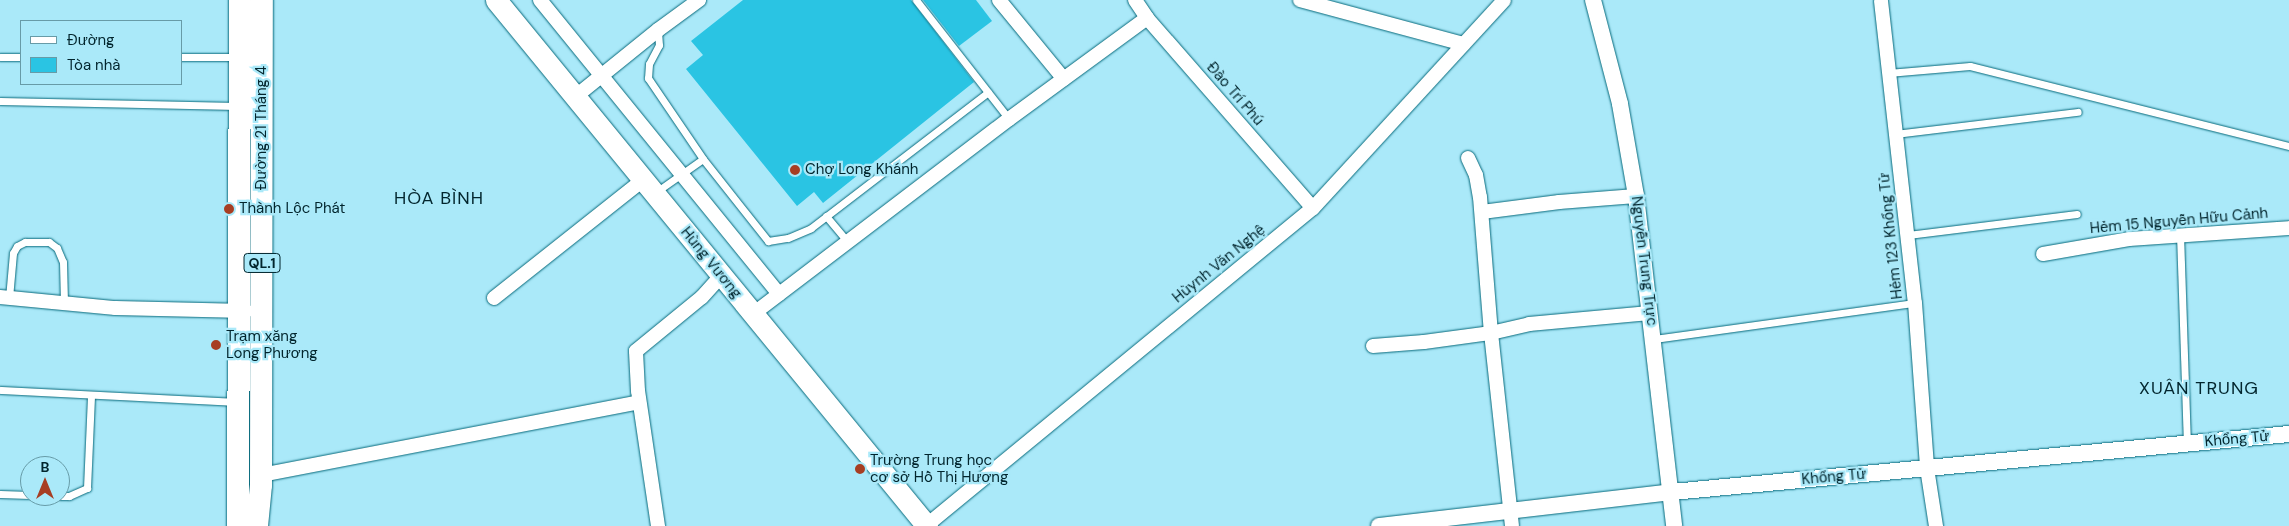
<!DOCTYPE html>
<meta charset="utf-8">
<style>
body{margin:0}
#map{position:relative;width:2289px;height:526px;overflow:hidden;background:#aae9f9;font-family:"DM Sans",sans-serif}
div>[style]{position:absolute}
.building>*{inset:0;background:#2ac4e3}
.roads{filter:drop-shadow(0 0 1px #07697b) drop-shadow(0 0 1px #07697b)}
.service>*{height:7px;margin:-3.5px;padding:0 3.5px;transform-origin:3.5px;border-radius:3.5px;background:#fff}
.minor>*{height:14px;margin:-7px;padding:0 7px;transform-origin:7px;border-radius:7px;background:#fff}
.tertiary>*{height:16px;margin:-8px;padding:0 8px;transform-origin:8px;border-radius:8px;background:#fff}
.primary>*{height:21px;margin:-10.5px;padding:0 10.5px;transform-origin:10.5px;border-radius:10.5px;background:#fff}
.trunk>*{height:22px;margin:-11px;padding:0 11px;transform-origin:11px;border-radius:11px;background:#fff}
.dots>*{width:14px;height:14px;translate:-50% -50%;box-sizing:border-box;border:2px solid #aae9f9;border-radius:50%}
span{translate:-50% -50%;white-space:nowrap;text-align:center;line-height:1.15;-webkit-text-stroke:4.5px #aae9f9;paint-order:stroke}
.shield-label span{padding:1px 4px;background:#aae9f9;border:1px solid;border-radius:4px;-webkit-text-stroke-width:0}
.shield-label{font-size:14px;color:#02252d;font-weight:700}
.street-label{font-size:15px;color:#02252d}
.poi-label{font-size:15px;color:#02252d}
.left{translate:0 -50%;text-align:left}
.quarter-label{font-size:18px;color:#02252d;letter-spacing:1px}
.legend{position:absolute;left:20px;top:20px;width:162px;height:65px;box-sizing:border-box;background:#aae9f9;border:1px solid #679ba7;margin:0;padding:6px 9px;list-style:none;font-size:15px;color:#02252d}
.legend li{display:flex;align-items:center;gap:10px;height:25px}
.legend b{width:25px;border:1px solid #679ba7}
.north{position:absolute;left:20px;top:456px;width:50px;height:50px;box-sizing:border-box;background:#aae9f9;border:1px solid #679ba7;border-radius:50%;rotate:0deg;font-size:14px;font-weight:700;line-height:20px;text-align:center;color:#02252d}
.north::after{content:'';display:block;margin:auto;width:18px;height:22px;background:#a73e23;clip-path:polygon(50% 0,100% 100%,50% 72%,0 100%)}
</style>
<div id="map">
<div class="building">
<i style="clip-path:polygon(743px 0,911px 0,974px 82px,823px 203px,814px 192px,797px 206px,686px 69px,703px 55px,691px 41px)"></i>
<i style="clip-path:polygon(923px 0,976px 0,992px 21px,959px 46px)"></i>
</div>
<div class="roads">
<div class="service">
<i style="left:916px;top:0;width:151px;rotate:52deg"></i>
<i style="left:658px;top:31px;width:14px;rotate:86deg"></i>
<i style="left:659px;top:45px;width:21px;rotate:118deg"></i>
<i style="left:649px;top:64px;width:14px;rotate:94deg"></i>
<i style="left:648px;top:78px;width:98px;rotate:55.8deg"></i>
<i style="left:703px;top:159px;width:105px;rotate:51.6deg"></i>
<i style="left:768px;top:241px;width:20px;rotate:-9deg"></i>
<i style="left:788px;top:238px;width:25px;rotate:-23deg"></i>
<i style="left:811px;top:228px;width:223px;rotate:-37.5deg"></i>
<i style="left:0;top:57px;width:21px"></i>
<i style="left:181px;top:57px;width:55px"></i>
<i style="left:1888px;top:73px;width:82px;rotate:-4.9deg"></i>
<i style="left:1970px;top:66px;width:329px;rotate:14.1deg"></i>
<i style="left:0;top:101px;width:237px;rotate:1.2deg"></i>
<i style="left:1895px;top:134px;width:184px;rotate:-6.9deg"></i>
<i style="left:656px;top:192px;width:57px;rotate:-35.1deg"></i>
<i style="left:826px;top:216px;width:34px;rotate:50deg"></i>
<i style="left:2180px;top:234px;width:209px;rotate:88.1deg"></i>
<i style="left:1908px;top:235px;width:170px;rotate:-7.1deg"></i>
<i style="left:9px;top:298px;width:45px;rotate:-84.9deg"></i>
<i style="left:13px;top:253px;width:8px;rotate:-60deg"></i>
<i style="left:17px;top:246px;width:9px;rotate:-27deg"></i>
<i style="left:25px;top:242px;width:24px"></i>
<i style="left:49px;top:242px;width:10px;rotate:37deg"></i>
<i style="left:57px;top:248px;width:15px;rotate:67deg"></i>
<i style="left:63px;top:262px;width:41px;rotate:88.6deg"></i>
<i style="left:1654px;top:339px;width:263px;rotate:-7.9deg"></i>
<i style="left:0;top:390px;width:234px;rotate:2.9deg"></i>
<i style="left:0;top:494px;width:30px;rotate:2deg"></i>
<i style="left:60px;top:496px;width:9px"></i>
<i style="left:69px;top:496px;width:20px;rotate:-24deg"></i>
<i style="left:87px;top:488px;width:93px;rotate:-87.5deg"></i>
</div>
<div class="minor">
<i style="left:540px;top:0;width:379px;rotate:50.9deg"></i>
<i style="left:999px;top:0;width:102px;rotate:50.6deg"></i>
<i style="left:1135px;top:0;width:22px;rotate:56deg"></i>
<i style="left:1147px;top:18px;width:252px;rotate:48.9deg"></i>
<i style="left:1300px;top:0;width:169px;rotate:15.1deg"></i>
<i style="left:1881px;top:1px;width:304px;rotate:83.6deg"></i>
<i style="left:1915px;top:303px;width:165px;rotate:85.8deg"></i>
<i style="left:1927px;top:468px;width:59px;rotate:81.2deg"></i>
<i style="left:575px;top:97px;width:107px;rotate:-38.9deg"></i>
<i style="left:658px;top:30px;width:51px;rotate:-36.2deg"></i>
<i style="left:1468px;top:158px;width:19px;rotate:65deg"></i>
<i style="left:1476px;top:175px;width:22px;rotate:80deg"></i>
<i style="left:1480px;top:197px;width:136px;rotate:85.4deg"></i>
<i style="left:1491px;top:333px;width:194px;rotate:83.8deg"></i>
<i style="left:1482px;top:212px;width:78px;rotate:-7.4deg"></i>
<i style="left:1559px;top:202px;width:77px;rotate:-4.5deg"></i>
<i style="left:2043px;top:254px;width:87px;rotate:-9.9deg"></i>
<i style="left:2129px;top:239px;width:160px;rotate:-3.9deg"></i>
<i style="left:0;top:297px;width:116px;rotate:5.5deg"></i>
<i style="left:115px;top:308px;width:131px;rotate:1.3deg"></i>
<i style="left:494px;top:298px;width:190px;rotate:-38.4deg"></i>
<i style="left:753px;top:314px;width:322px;rotate:-37.3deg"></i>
<i style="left:1009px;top:119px;width:171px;rotate:-36.2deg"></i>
<i style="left:1373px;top:346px;width:51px;rotate:-4.5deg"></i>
<i style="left:1424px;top:342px;width:68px;rotate:-7.7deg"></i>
<i style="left:1491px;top:333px;width:39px;rotate:-13deg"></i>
<i style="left:1529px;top:324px;width:121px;rotate:-5.2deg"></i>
<i style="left:261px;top:475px;width:385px;rotate:-10.9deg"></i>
<i style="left:927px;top:525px;width:499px;rotate:-39.4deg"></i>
<i style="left:1313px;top:208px;width:282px;rotate:-47.4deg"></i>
<i style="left:658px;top:526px;width:136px;rotate:-98.4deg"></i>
<i style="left:638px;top:391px;width:40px;rotate:-92.9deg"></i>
<i style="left:636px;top:351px;width:85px;rotate:-39.3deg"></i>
<i style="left:702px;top:297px;width:28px;rotate:-48deg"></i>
</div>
<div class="tertiary">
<i style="left:1593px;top:0;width:107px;rotate:75.4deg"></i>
<i style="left:1620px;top:104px;width:93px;rotate:80.1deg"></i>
<i style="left:1636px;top:196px;width:332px;rotate:83.4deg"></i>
<i style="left:1379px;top:526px;width:295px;rotate:-6.6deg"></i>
<i style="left:1672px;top:492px;width:620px;rotate:-5.37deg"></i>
</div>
<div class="primary">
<i style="left:496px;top:0;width:680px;rotate:50.67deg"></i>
</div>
<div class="trunk">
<i style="left:238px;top:526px;width:526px;rotate:-89.78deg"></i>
<i style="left:257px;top:526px;width:41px;rotate:-84.4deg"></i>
<i style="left:261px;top:485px;width:485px;rotate:-89.9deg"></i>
</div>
</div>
<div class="dots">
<i style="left:795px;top:170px;background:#a73e23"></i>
<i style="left:229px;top:209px;background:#a73e23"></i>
<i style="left:216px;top:345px;background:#a73e23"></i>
<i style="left:860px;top:469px;background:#a73e23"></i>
</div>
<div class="shield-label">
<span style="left:262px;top:263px">QL.1</span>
</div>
<div class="street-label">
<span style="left:1235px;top:94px;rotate:49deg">Đào Trí Phú</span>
<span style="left:262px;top:128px;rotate:-90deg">Đường 21 Tháng 4</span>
<span style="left:2179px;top:221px;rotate:-5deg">Hẻm 15 Nguyễn Hữu Cảnh</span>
<span style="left:1891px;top:236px;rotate:-96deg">Hẻm 123 Khổng Tử</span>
<span style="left:1644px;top:261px;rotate:83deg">Nguyễn Trung Trực</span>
<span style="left:711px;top:263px;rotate:51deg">Hùng Vương</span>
<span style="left:1219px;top:264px;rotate:-39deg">Hùynh Văn Nghệ</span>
<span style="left:2237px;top:439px;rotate:-5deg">Khổng Tử</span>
<span style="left:1834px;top:477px;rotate:-5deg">Khổng Tử</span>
</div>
<div class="poi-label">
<span class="left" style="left:805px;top:170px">Chợ Long Khánh</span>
<span class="left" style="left:239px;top:209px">Thành Lộc Phát</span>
<span class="left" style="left:226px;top:345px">Trạm xăng<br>Long Phương</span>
<span class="left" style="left:870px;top:469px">Trường Trung học<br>cơ sở Hồ Thị Hương</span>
</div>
<div class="quarter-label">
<span style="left:439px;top:198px">HÒA BÌNH</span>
<span style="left:2199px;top:388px">XUÂN TRUNG</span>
</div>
<ul class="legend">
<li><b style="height:6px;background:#fff"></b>Đường</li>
<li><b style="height:14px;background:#2ac4e3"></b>Tòa nhà</li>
</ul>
<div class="north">B</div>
</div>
